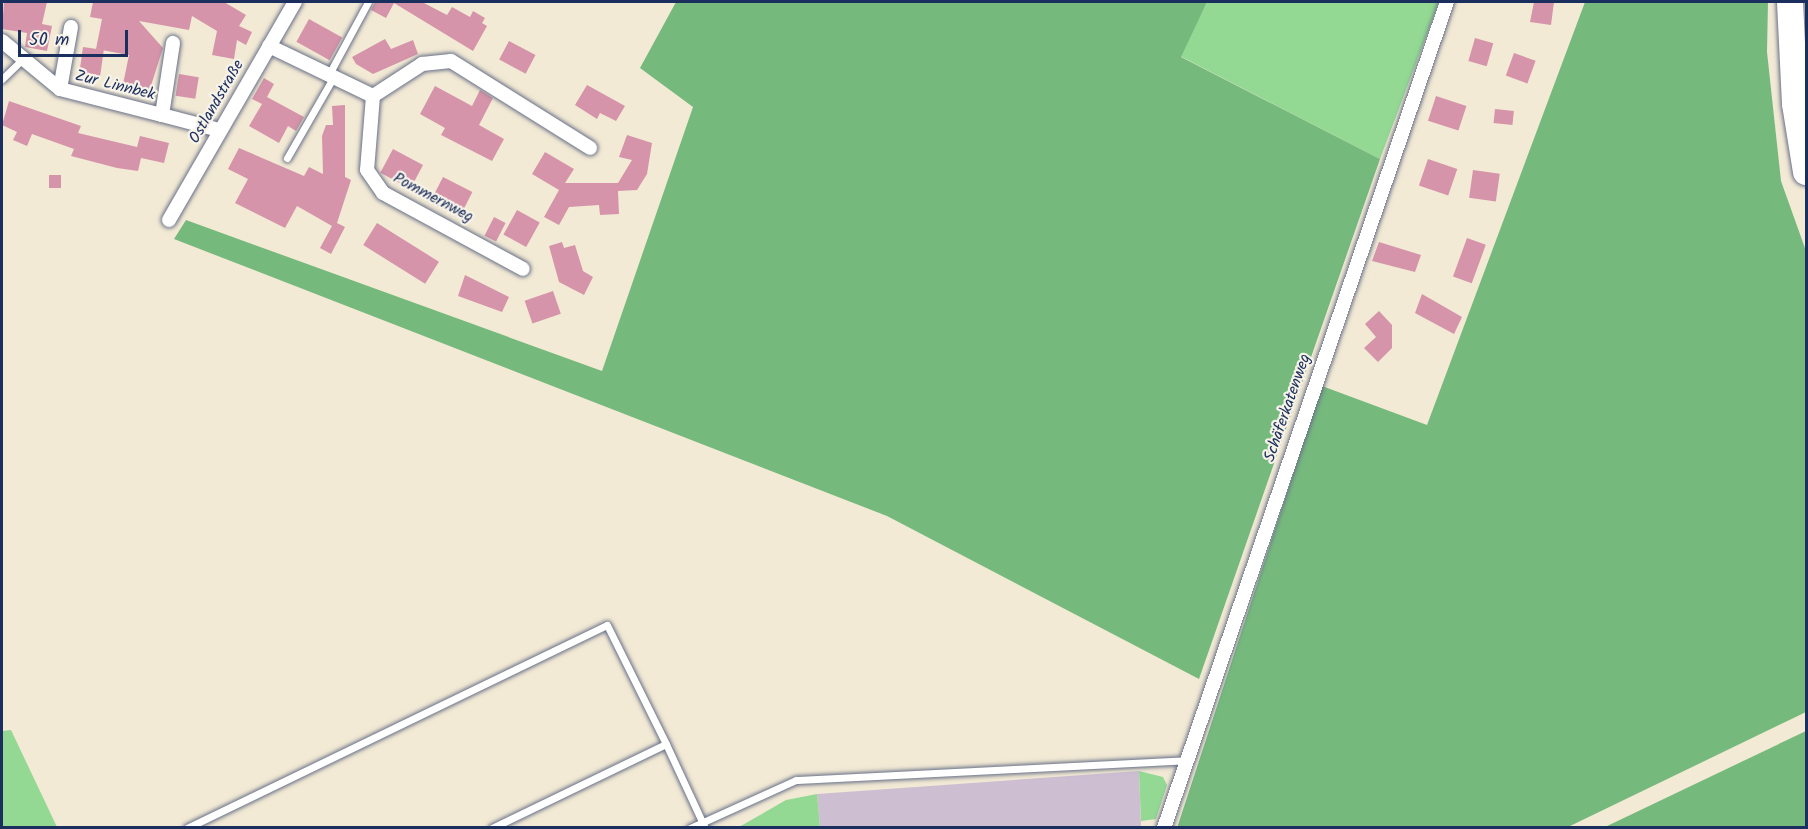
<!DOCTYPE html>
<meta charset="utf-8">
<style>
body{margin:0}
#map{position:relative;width:1808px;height:829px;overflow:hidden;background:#f3ead5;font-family:Kalam,sans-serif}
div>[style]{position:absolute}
.industrial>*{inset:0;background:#cebed2}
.green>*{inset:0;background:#93d993}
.forest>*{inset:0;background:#76b97d}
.building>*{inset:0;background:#d594a9;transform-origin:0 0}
.roads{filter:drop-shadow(0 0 2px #677088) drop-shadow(0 0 2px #677088)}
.service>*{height:7px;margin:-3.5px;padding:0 3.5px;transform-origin:3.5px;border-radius:3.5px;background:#fff}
.minor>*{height:14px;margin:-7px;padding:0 7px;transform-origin:7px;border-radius:7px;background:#fff}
.motorway>*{height:26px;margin:-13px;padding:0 13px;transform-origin:13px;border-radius:13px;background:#fff}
span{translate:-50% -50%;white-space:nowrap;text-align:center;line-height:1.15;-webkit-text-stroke:4.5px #f7f3e8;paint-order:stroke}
.street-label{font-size:16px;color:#1b2f5e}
.frame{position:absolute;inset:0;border:3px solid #1b2f5e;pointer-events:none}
.scale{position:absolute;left:18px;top:30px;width:110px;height:27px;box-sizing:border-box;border:3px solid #1b2f5e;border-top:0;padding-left:8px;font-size:18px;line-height:21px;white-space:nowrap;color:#1b2f5e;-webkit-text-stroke:4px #f7f3e8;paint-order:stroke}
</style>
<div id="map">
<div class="industrial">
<i style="clip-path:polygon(1139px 771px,1141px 827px,820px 827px,817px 794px)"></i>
</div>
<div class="green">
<i style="clip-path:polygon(1207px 2px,1439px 2px,1380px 159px,1180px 56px)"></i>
<i style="clip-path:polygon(11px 730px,57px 827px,2px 827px,2px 731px)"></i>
<i style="clip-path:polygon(1139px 771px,1163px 777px,1167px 785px,1156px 819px,1141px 821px)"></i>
<i style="clip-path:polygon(817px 794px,820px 827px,739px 827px,786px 800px)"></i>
</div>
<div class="forest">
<i style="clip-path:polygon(676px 2px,1207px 2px,1181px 57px,1380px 159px,1199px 679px,887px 516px,174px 239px,186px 220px,602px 371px,693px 107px,640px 68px)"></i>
<i style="clip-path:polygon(1585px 2px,1768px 2px,1767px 52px,1781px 181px,1806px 251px,1806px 712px,1568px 827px,1177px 828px,1322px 386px,1427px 425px)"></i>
<i style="clip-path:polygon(1806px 731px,1806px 827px,1605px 827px)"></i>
</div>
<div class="building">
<i style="clip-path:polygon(4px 2px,47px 2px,42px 24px,52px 26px,47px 51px,25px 47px,27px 33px,2px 29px)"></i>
<i style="clip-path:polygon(93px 2px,224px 2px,246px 15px,239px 26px,252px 32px,246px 45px,237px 40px,234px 59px,212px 55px,217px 31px,192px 16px,189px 30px,139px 21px,163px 48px,148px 95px,122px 89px,129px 55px,96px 49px,102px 19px,90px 17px)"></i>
<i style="clip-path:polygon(375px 2px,422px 2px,447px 15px,452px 7px,470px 17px,473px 11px,485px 18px,482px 23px,487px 26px,473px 51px,394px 3px,386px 18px,371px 10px)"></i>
<i style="clip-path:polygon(1534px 2px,1554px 2px,1551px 25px,1530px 22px)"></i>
<i style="left:309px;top:19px;width:38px;height:26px;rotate:29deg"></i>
<i style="left:1475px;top:38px;width:19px;height:24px;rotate:16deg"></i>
<i style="clip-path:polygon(385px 39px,391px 49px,413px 40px,418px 54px,373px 74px,356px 64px,352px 57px)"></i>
<i style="left:509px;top:41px;width:30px;height:21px;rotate:28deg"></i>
<i style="left:83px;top:47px;width:21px;height:27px;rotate:8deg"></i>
<i style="left:1514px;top:53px;width:23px;height:24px;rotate:20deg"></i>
<i style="left:179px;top:74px;width:20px;height:22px;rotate:9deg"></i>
<i style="clip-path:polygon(264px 78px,274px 84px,267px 97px,304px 117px,296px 131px,288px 126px,279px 143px,249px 126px,262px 104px,252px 99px)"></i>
<i style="clip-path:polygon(587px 85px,625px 106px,616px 121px,600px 113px,597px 119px,575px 105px)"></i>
<i style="clip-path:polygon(435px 86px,472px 106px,480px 90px,493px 98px,479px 125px,504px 139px,492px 161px,441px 135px,445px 128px,420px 114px)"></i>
<i style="left:1436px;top:96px;width:32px;height:26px;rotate:18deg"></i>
<i style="clip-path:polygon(9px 101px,81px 126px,78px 133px,137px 147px,140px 136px,169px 143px,164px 163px,141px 158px,138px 171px,117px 168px,71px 156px,74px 149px,32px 134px,27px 146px,13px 140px,17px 132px,2px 125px)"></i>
<i style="clip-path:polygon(345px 105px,345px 177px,351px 180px,337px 223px,345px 227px,331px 254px,320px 248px,332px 226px,297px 206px,285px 228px,235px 203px,248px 179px,228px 169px,239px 148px,304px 176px,309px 167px,323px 174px,322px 136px,326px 125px,333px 125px,332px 106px)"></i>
<i style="left:1495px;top:109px;width:19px;height:14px;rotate:6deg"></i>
<i style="clip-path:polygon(627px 135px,652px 143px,647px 174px,637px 190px,618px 191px,619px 214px,600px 215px,599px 205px,569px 207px,559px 225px,544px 217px,559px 190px,532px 174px,545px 152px,574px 169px,565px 183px,618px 183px,632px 160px,619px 157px)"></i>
<i style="left:393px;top:149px;width:34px;height:27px;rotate:28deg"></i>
<i style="left:1428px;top:159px;width:31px;height:28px;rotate:19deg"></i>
<i style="left:1473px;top:170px;width:27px;height:28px;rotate:8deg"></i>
<i style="left:49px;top:175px;width:12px;height:13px"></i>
<i style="left:443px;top:177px;width:33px;height:28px;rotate:27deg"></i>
<i style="left:517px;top:210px;width:26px;height:28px;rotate:29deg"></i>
<i style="left:494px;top:217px;width:13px;height:21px;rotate:27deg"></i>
<i style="left:377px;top:223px;width:73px;height:26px;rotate:32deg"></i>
<i style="left:1467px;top:238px;width:20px;height:41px;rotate:20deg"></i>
<i style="clip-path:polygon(562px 242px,564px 248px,575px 245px,583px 271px,593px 277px,584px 295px,559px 282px,549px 246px)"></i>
<i style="clip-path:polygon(1379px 242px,1421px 255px,1415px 272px,1372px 261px)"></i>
<i style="clip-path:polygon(465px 275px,509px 297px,502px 312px,458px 296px)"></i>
<i style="left:553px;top:291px;width:24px;height:30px;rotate:71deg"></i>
<i style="clip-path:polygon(1422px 294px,1462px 317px,1454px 334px,1415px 313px)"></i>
<i style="clip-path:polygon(1379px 311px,1392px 325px,1392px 348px,1378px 362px,1364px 348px,1376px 337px,1365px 324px)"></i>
</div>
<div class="roads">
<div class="service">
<i style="left:328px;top:76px;width:84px;rotate:-61.6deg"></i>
<i style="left:2px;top:79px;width:28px;rotate:-44deg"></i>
<i style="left:287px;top:158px;width:92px;rotate:-60.1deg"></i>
<i style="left:187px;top:828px;width:466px;rotate:-25.8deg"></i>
<i style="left:607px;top:625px;width:133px;rotate:63.6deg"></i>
<i style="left:492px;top:828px;width:193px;rotate:-25.8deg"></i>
<i style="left:666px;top:744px;width:93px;rotate:65.1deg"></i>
<i style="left:690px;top:828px;width:116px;rotate:-24.4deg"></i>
<i style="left:796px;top:780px;width:392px;rotate:-2.9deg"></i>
</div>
<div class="minor">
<i style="left:2px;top:41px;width:75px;rotate:39.6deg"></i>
<i style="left:60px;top:89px;width:63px;rotate:-79.9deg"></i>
<i style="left:269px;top:46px;width:115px;rotate:25.7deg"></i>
<i style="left:373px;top:96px;width:74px;rotate:94.6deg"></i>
<i style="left:367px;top:170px;width:28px;rotate:55deg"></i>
<i style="left:383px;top:193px;width:159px;rotate:28.5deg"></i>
<i style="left:60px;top:89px;width:105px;rotate:14.3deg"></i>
<i style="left:162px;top:115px;width:73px;rotate:-81.3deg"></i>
<i style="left:373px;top:96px;width:59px;rotate:-33.1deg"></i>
<i style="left:422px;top:64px;width:29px;rotate:-6deg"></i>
<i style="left:451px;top:61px;width:164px;rotate:32deg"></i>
<i style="left:162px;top:115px;width:59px;rotate:14.7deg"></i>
<i style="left:169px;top:220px;width:252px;rotate:-60deg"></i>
<i style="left:1164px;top:828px;width:873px;rotate:-71.09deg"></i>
</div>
<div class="motorway">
<i style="left:1790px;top:2px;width:102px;rotate:87.2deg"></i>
<i style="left:1795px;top:104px;width:69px;rotate:80.8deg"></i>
</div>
</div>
<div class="street-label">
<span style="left:115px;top:86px;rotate:14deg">Zur Linnbek</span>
<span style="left:217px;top:102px;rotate:-60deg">Ostlandstraße</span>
<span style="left:433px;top:198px;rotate:28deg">Pommernweg</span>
<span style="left:1288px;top:408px;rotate:-71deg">Schäferkatenweg</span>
</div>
<div class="frame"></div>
<div class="scale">50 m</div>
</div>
